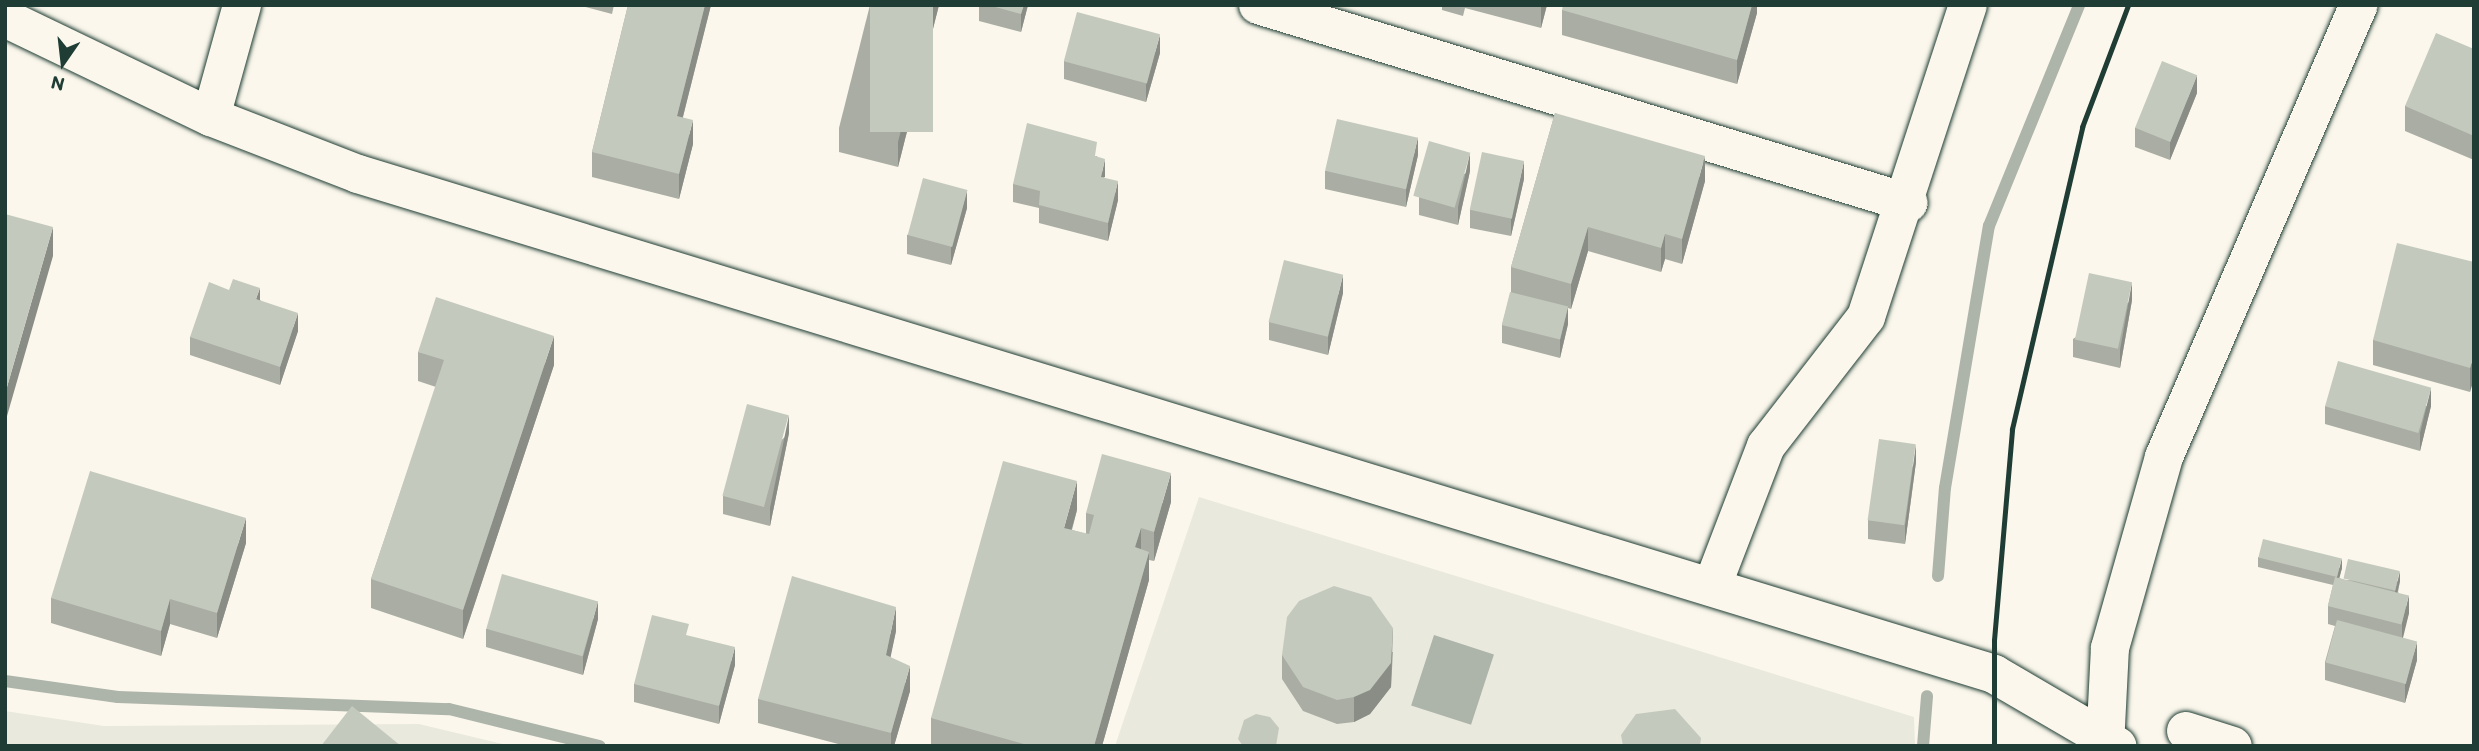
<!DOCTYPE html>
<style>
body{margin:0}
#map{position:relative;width:2479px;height:751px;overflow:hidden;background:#fbf7ec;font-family:Itim,sans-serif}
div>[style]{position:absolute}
.built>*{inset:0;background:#eae9de}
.water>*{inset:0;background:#adb4aa;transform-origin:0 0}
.stream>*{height:12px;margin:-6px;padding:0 6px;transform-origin:6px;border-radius:6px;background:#adb4aa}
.roads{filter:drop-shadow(0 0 2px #1f3d34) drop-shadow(0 0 2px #1f3d34)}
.minor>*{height:38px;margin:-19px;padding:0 19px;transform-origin:19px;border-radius:19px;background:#fbf7ec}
.rail>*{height:5px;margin:-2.5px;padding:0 2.5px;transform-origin:2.5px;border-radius:2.5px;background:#1f3d34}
.wall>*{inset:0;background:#a9ada3}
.shaded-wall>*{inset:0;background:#898d85}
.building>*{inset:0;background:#c4c9be;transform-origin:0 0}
span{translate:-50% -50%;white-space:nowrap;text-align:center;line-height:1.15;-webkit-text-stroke:5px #fbf7ec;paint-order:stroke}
.frame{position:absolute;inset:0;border:7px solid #1f3d34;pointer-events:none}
.north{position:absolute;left:28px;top:28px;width:70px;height:70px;-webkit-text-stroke:5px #fbf7ec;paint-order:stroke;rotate:194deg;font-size:19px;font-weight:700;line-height:28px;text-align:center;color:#1f3d34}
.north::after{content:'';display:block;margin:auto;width:24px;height:32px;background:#1f3d34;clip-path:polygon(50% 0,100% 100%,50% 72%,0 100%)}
</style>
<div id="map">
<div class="built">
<i style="clip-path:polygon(1199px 497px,1914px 717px,1915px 746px,1115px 746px)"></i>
<i style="clip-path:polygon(5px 711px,104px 726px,419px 724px,511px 746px,5px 746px)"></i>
</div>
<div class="water">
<i style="left:1434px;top:635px;width:63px;height:74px;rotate:18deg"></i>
</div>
<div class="stream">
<i style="left:1938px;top:576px;width:88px;rotate:-85.5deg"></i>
<i style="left:1945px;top:488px;width:266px;rotate:-80.5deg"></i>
<i style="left:1989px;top:226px;width:239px;rotate:-67.8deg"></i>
<i style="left:5px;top:681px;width:114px;rotate:8.1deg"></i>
<i style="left:118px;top:697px;width:331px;rotate:2.1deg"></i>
<i style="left:449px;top:709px;width:155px;rotate:13.8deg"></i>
<i style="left:1923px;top:746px;width:50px;rotate:-85.4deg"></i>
</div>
<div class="roads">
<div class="minor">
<i style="left:1258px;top:5px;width:680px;rotate:16.92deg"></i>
<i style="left:5px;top:18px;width:229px;rotate:25.7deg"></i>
<i style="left:211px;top:117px;width:158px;rotate:21.2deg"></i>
<i style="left:358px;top:174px;width:1711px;rotate:16.99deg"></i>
<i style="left:1994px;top:674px;width:143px;rotate:30.3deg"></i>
<i style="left:211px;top:117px;width:116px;rotate:-74.5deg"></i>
<i style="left:1713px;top:584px;width:148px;rotate:-69deg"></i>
<i style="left:1766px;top:446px;width:163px;rotate:-52.2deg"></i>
<i style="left:1866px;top:317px;width:328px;rotate:-71.9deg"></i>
<i style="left:2186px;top:731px;width:49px;rotate:17.7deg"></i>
<i style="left:2105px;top:746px;width:98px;rotate:-87.1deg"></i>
<i style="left:2110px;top:648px;width:198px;rotate:-74.2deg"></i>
<i style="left:2164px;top:457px;width:492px;rotate:-66.7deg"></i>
</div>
</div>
<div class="rail">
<i style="left:1994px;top:746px;width:106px;rotate:-90deg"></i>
<i style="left:1994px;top:640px;width:212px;rotate:-85.1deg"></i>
<i style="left:2012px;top:429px;width:310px;rotate:-76.9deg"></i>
<i style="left:2082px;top:127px;width:130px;rotate:-69.3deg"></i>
</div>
<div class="wall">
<i style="clip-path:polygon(578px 5px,614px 5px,612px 14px)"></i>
<i style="clip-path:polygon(628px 5px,711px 5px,683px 117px,693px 144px,679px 199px,592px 177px,592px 152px)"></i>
<i style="clip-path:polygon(870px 5px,939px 5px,898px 167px,839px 152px,839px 128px)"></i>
<i style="clip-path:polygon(979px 5px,1028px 5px,1021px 32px,979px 21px)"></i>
<i style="clip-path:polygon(1442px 5px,1547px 5px,1541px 28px,1465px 8px,1463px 16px,1442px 10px)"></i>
<i style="clip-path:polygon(1757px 5px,1757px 13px,1737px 84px,1562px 35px,1562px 10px)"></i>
<i style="clip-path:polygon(2474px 49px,2474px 160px,2405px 131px,2405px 106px)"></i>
<i style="clip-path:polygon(1160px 53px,1146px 102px,1064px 79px,1064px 61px)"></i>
<i style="clip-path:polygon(2197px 93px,2170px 160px,2135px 147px,2135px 128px)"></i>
<i style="clip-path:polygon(1555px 113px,1705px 181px,1682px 264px,1665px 259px,1661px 272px,1588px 251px,1571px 309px,1568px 308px,1568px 324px,1560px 358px,1502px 343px,1502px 325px,1511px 292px,1511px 267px)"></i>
<i style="clip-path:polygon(1418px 155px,1406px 207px,1325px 189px,1325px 171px)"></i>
<i style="clip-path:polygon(1097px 156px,1104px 177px,1118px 200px,1108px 241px,1039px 223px,1039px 208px,1013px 202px,1013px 184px)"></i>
<i style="clip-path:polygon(1470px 171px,1458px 225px,1419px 215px,1419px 197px)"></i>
<i style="clip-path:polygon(1524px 179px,1511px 236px,1470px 228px,1470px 210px)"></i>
<i style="clip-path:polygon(967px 208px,951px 265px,907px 254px,907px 235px)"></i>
<i style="clip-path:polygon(2474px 262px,2470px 392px,2373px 365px,2373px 340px)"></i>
<i style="clip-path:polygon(1343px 293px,1328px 355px,1269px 340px,1269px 322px)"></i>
<i style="clip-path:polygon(260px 300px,298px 331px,280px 385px,190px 355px,190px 337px)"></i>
<i style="clip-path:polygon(2132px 300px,2120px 368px,2073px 357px,2073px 339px)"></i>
<i style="clip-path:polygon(418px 352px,554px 365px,463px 639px,371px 608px,371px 579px,436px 387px,418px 381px)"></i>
<i style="clip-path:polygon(2325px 406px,2431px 406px,2420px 451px,2325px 424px)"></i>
<i style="clip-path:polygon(789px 433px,770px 526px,723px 514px,723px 496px)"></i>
<i style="clip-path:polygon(1916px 462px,1905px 544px,1868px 539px,1868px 520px)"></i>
<i style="clip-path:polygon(1171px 502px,1154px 561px,1149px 560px,1149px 580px,1102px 746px,931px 746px,931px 718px,1077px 510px,1072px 530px,1086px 534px,1086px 513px)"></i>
<i style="clip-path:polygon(246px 543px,217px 638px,170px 624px,161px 656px,51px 623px,51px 598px)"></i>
<i style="clip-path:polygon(2258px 557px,2342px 568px,2339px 578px,2344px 580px,2400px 581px,2398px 592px,2409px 613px,2402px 638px,2417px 660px,2405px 703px,2325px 680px,2325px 662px,2335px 626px,2328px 624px,2328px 606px,2333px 585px,2258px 567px)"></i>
<i style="clip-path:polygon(598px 619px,583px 675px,486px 647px,486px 629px)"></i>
<i style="clip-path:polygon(896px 631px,890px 657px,910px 691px,894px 746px,846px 746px,758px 723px,758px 699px)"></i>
<i style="clip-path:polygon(689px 636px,735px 665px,719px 724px,634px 702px,634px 684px)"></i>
<i style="clip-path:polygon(1393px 652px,1391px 687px,1370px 714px,1354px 722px,1337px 724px,1303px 711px,1282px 679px,1282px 655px)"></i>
</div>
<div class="shaded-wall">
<i style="clip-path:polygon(705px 5px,711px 5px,677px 140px,677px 116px)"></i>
<i style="clip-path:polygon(933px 5px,939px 5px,898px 167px,898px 142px)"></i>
<i style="clip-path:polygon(1024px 5px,1028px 5px,1021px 32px,1021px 14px)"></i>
<i style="clip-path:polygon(1541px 5px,1547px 5px,1541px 28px)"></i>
<i style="clip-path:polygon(1752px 5px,1757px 5px,1757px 13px,1737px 84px,1737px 60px)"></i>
<i style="clip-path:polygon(1160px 35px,1160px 53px,1146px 102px,1146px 84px)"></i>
<i style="clip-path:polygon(2197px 75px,2197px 93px,2170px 160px,2170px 142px)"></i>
<i style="clip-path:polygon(693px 120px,693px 144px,679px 199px,679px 174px)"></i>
<i style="clip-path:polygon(1418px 137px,1418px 155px,1406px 207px,1406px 189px)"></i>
<i style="clip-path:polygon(1470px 153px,1470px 171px,1458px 225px,1458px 207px)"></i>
<i style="clip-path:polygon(1705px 156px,1705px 181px,1682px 264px,1682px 239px)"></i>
<i style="clip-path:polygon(1105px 159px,1105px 177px,1101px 177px)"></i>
<i style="clip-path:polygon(1524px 161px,1524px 179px,1511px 236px,1511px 218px)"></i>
<i style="clip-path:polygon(1118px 181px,1118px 200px,1108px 241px,1108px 223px)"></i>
<i style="clip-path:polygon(967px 190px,967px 208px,951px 265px,951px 247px)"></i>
<i style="clip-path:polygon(53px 227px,53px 256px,5px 423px,5px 394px)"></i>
<i style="clip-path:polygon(1588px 227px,1588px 251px,1571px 309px,1571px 284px)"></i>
<i style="clip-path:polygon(1665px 234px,1665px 259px,1661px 272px,1661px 248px)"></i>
<i style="clip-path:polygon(1343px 275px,1343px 293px,1328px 355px,1328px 337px)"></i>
<i style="clip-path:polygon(2132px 282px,2132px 300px,2120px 368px,2120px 350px)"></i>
<i style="clip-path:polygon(260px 288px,260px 306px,256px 299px)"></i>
<i style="clip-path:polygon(1568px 306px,1568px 324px,1560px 358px,1560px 340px)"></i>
<i style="clip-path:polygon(298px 313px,298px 331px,280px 385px,280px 367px)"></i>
<i style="clip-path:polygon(554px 336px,554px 365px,463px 639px,463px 610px)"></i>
<i style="clip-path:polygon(2474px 354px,2474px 379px,2470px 392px,2470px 368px)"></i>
<i style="clip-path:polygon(2431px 388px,2431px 406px,2420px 451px,2420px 433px)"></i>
<i style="clip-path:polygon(789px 415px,789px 433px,770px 526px,770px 508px)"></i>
<i style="clip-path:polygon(1916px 444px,1916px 462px,1905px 544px,1905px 526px)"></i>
<i style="clip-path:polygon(1171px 473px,1171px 502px,1154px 561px,1154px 532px)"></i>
<i style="clip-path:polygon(1077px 481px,1077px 510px,1064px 556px,1064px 528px)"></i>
<i style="clip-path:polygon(246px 518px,246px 543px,217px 638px,217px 613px)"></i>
<i style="clip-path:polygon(1141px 528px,1141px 557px,1135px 547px)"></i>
<i style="clip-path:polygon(1149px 552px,1149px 580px,1102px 746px,1094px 746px)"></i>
<i style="clip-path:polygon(2342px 558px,2342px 568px,2337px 587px,2337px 577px)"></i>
<i style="clip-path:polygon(2400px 571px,2400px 581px,2395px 602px,2395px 592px)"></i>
<i style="clip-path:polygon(2409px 595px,2409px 613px,2402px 642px,2402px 623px)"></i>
<i style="clip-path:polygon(170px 599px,170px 624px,161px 656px,161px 631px)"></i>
<i style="clip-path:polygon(598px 601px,598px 619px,583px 675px,583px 657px)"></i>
<i style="clip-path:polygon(896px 607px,896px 631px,886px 679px,886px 655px)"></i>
<i style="clip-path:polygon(1393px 628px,1391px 687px,1370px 714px,1354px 722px,1354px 697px)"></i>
<i style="clip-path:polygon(2417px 642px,2417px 660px,2405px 703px,2405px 685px)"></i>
<i style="clip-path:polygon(735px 647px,735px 665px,719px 724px,719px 706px)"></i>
<i style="clip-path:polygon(910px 666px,910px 691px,894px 746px,891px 746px,891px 733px)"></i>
</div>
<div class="building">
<i style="clip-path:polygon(628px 5px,705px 5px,677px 116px,693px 120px,679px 174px,592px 152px)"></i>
<i style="left:870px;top:5px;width:63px;height:127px"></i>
<i style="clip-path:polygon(988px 5px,1024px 5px,1021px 14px)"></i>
<i style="clip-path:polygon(1563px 5px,1752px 5px,1737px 60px,1562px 10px)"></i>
<i style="left:1077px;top:12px;width:86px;height:51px;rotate:15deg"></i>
<i style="clip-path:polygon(2436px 33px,2474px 49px,2474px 136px,2405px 106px)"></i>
<i style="left:2162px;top:61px;width:38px;height:72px;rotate:22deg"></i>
<i style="clip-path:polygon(1555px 113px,1705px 156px,1682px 239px,1665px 234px,1661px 248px,1588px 227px,1571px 284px,1511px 267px)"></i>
<i style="left:1337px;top:119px;width:83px;height:53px;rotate:13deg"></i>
<i style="clip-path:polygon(1027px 123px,1097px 142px,1095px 156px,1105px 159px,1101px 177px,1118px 181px,1108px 223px,1039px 205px,1040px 191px,1013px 184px)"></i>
<i style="left:1429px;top:141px;width:43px;height:57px;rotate:16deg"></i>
<i style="left:1482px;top:152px;width:43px;height:59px;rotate:12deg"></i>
<i style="left:923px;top:178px;width:46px;height:59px;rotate:15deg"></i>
<i style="clip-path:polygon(5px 214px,53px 227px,5px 394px)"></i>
<i style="clip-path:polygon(2397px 243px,2474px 262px,2474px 354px,2470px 368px,2373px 340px)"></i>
<i style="left:1284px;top:260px;width:61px;height:64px;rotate:14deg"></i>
<i style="left:2089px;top:273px;width:44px;height:68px;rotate:12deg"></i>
<i style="clip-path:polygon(233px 279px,260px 288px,256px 299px,298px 313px,280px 367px,190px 337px,209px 282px,229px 290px)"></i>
<i style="left:1510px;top:292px;width:60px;height:34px;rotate:14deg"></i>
<i style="clip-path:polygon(436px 297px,554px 336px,463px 610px,371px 579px,444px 360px,418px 352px)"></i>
<i style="left:2338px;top:361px;width:97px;height:47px;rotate:16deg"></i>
<i style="left:747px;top:404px;width:43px;height:95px;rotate:15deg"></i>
<i style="left:1879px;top:439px;width:37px;height:82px;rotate:8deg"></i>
<i style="clip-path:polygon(1102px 454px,1171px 473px,1154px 532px,1141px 528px,1135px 547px,1149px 552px,1094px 746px,1031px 746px,931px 718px,1003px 461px,1077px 481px,1064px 528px,1089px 534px,1094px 515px,1086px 513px)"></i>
<i style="clip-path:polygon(90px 471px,246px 518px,217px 613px,170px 599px,161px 631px,51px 598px)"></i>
<i style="left:2263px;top:539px;width:81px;height:19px;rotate:14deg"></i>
<i style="left:2348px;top:559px;width:53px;height:20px;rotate:13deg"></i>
<i style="left:502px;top:574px;width:100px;height:57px;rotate:16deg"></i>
<i style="clip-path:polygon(792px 576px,896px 607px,886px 655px,910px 666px,891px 733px,758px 699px)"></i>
<i style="left:2335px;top:577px;width:76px;height:30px;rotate:14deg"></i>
<i style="clip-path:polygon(1334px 586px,1371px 597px,1393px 628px,1391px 663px,1370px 690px,1354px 697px,1337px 700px,1303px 687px,1282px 655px,1287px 617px,1299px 601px)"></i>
<i style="clip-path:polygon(652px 615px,689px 624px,686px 635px,735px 647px,719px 706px,634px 684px)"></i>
<i style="left:2337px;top:620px;width:83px;height:44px;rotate:15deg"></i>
<i style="clip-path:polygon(352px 706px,401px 746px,321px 746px)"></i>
<i style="clip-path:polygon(1675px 709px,1701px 738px,1700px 746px,1623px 746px,1621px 735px,1636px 714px)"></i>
<i style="clip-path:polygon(1256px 714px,1270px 717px,1279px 728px,1276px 746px,1243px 746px,1238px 739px,1244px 720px)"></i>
</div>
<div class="frame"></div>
<div class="north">N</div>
</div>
